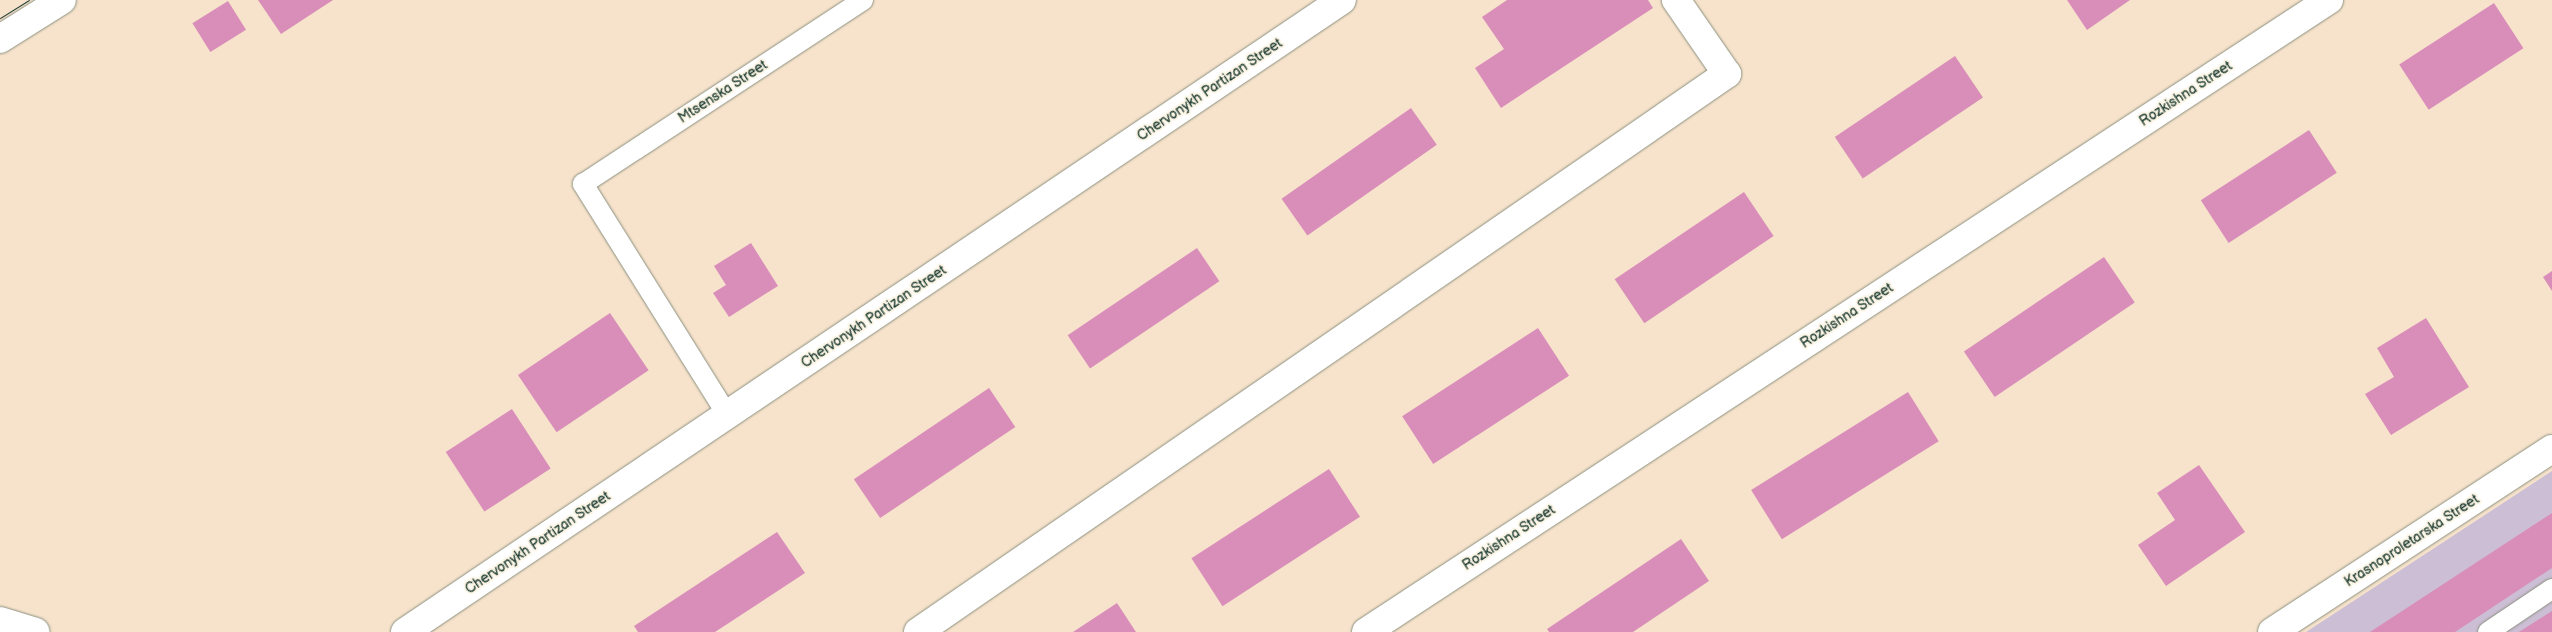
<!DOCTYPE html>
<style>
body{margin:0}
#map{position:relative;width:2552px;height:632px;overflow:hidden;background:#f7e3cb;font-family:"Balsamiq Sans",sans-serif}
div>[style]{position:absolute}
.industrial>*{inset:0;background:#ccbed4}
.building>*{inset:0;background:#d98eba;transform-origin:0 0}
.roads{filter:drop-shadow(0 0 1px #8b9080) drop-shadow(0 0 1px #8b9080)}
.service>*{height:20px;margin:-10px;padding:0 10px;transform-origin:10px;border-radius:10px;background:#fff}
.minor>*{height:28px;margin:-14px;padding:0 14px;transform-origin:14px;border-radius:14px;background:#fff}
.secondary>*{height:28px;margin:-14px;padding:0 14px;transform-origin:14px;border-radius:14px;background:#fff}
.tram>*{height:1px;margin:-0.5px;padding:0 0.5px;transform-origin:0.5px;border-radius:0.5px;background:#1f3d34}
span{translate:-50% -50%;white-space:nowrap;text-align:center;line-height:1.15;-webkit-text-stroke:4px #fcf5e5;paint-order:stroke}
.street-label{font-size:14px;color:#1f3d34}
</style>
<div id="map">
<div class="industrial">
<i style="clip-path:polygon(2552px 471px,2552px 632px,2306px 632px)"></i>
</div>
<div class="building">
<i style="clip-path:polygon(258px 0,333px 0,281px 34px)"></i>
<i style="clip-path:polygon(1507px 0,1648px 0,1653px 8px,1501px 108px,1475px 68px,1504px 49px,1482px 17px)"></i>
<i style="clip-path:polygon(2067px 0,2130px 0,2087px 30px)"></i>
<i style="left:228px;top:1px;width:34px;height:42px;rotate:58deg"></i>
<i style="left:2494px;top:3px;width:54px;height:113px;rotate:57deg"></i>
<i style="left:1955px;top:56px;width:50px;height:145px;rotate:56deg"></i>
<i style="left:1411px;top:108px;width:45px;height:158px;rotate:55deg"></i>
<i style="left:2309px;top:130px;width:51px;height:129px;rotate:57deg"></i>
<i style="left:1744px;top:192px;width:53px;height:156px;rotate:56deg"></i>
<i style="clip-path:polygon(751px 243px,778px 286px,729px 317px,713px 293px,726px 285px,714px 266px)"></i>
<i style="left:1197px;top:248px;width:40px;height:156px;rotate:56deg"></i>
<i style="left:2104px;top:257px;width:55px;height:169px;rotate:56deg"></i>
<i style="clip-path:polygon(2552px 271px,2552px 291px,2543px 277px)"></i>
<i style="left:610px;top:313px;width:69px;height:111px;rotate:56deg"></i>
<i style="clip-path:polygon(2426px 318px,2469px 387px,2391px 435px,2365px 394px,2394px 377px,2377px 348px)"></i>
<i style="left:1538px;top:328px;width:57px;height:162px;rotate:57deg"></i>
<i style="left:989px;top:388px;width:47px;height:163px;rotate:56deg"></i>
<i style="left:1908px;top:392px;width:58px;height:185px;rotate:58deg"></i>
<i style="left:512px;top:409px;width:71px;height:79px;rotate:57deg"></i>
<i style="clip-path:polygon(2199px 465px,2245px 532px,2166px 586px,2138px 545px,2175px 520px,2157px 493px)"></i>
<i style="left:1329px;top:469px;width:57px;height:164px;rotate:57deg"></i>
<i style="clip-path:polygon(2552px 513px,2552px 568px,2455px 632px,2370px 632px)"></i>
<i style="clip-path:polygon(777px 532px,805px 573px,715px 632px,638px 632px,634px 626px)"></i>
<i style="clip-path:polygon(1681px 539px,1709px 581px,1633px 632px,1549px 632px,1547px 629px)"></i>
<i style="clip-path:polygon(1117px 603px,1136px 632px,1073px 632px)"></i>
<i style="clip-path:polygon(2552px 611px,2552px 632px,2519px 632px)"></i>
</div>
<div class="roads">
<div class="service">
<i style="left:728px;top:416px;width:274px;rotate:-122deg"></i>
<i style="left:583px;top:184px;width:335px;rotate:-33.3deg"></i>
<i style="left:2488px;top:632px;width:77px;rotate:-33.9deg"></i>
</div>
<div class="minor">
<i style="left:0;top:621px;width:37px;rotate:17deg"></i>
<i style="left:405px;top:632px;width:1130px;rotate:-34deg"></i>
<i style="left:918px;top:632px;width:983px;rotate:-34.6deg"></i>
<i style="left:1727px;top:74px;width:90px;rotate:-124.6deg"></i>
<i style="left:1366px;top:632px;width:1152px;rotate:-33.28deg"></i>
<i style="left:2272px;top:632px;width:334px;rotate:-33.2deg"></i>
</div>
<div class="secondary">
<i style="left:0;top:39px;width:73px;rotate:-32.2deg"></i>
</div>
</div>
<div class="tram">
<i style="left:0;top:18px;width:34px;rotate:-32deg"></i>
</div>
<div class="street-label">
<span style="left:1210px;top:90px;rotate:-34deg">Chervonykh Partizan Street</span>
<span style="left:723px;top:92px;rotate:-33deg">Mtsenska Street</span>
<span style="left:2186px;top:94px;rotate:-33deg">Rozkishna Street</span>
<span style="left:1847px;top:316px;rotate:-33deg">Rozkishna Street</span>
<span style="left:874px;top:317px;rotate:-34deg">Chervonykh Partizan Street</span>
<span style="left:1509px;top:538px;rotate:-33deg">Rozkishna Street</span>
<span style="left:2412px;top:541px;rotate:-33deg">Krasnoproletarska Street</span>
<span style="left:538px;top:543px;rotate:-34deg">Chervonykh Partizan Street</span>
</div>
</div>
